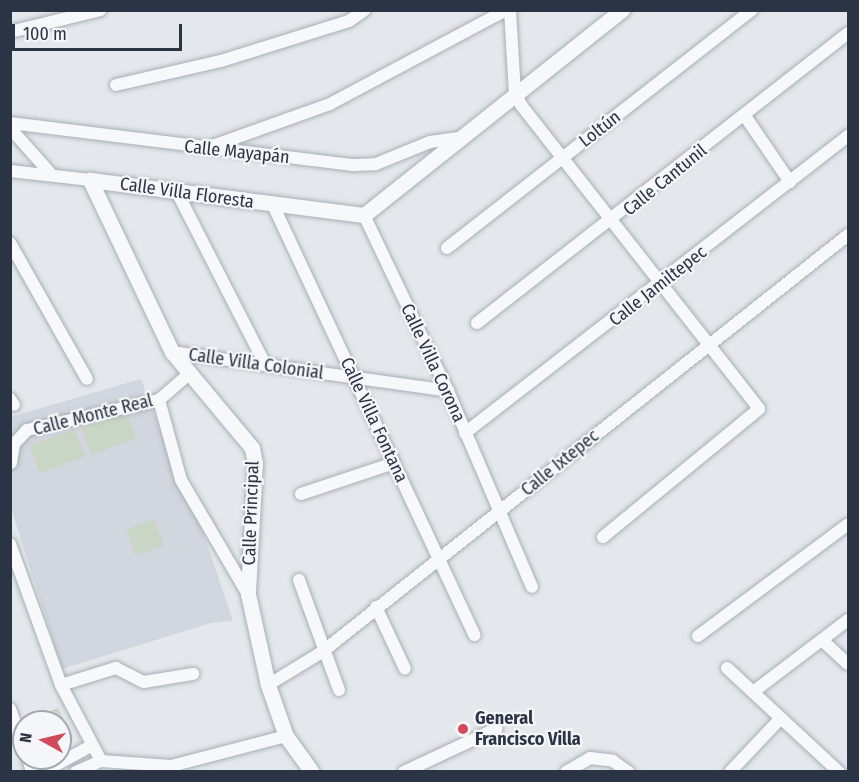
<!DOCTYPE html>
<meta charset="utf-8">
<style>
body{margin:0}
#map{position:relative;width:859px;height:782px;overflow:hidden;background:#e4e7ec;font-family:"Fira Sans Condensed",sans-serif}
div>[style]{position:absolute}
.built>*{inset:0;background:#d2d6de}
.green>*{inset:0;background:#c9d6c5;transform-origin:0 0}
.roads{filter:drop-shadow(0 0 2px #a9aeb7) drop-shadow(0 0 2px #a9aeb7)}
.minor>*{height:12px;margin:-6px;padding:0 6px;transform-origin:6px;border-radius:6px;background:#f7f8fa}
.tertiary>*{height:15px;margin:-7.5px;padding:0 7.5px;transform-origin:7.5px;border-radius:7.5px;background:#f7f8fa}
.dots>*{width:16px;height:16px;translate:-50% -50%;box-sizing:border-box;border:3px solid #f4f6f9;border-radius:50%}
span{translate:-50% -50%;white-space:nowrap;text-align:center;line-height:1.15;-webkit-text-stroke:4.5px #f4f6f9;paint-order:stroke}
.street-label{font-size:18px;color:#2b3445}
.poi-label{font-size:18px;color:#2b3445;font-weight:700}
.left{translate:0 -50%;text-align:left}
.frame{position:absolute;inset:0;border:12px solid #2b3445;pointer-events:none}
.north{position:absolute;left:12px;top:710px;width:60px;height:60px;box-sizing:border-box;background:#f4f6f9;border:2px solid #a4a8b1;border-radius:50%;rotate:278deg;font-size:16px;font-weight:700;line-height:24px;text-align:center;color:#2b3445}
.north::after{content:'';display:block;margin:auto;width:21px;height:27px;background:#d1495b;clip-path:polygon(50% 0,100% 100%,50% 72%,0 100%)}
.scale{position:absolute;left:12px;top:24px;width:170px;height:27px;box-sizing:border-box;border:3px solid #2b3445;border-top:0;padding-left:8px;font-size:18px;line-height:21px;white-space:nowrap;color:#2b3445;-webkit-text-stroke:4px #f4f6f9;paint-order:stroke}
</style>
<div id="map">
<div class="built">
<i style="clip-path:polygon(141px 379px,187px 504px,196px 511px,233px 621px,211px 623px,62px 669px,11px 508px,10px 417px)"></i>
</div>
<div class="green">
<i style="left:126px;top:411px;width:29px;height:48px;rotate:70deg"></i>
<i style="left:75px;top:429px;width:29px;height:48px;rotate:70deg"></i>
<i style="left:154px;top:519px;width:28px;height:30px;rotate:69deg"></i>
<i style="clip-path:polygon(58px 708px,73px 737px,60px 744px,60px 722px,24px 722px,24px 735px,20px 723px)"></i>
</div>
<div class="roads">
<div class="minor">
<i style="left:510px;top:10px;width:83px;rotate:86.6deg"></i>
<i style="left:515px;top:93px;width:13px;rotate:63deg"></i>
<i style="left:521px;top:105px;width:386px;rotate:51.9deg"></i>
<i style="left:759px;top:409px;width:202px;rotate:140.6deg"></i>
<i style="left:10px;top:32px;width:93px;rotate:-13.7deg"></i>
<i style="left:116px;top:85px;width:108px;rotate:-12.9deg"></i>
<i style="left:221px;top:61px;width:134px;rotate:-17.4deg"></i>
<i style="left:349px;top:21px;width:19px;rotate:-35deg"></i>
<i style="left:745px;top:116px;width:80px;rotate:55.7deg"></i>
<i style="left:10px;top:123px;width:346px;rotate:7deg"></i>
<i style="left:353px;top:165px;width:23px;rotate:-2deg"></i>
<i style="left:376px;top:164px;width:58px;rotate:-22.2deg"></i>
<i style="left:430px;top:142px;width:29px;rotate:-8deg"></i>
<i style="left:10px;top:128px;width:62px;rotate:48.3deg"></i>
<i style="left:207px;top:148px;width:131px;rotate:-19.7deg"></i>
<i style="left:330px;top:104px;width:200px;rotate:-28.1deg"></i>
<i style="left:10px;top:171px;width:81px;rotate:6.4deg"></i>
<i style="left:177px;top:192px;width:191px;rotate:62.9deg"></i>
<i style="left:273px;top:205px;width:475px;rotate:64.9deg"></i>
<i style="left:364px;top:215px;width:195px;rotate:64.5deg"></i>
<i style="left:448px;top:391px;width:213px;rotate:66.8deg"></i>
<i style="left:10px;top:243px;width:156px;rotate:60.5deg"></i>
<i style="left:447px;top:248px;width:387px;rotate:-38deg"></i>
<i style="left:477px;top:323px;width:471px;rotate:-38deg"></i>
<i style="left:172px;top:352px;width:279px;rotate:8deg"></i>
<i style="left:10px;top:399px;width:7px;rotate:56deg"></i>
<i style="left:159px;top:400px;width:83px;rotate:74.6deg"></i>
<i style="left:181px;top:480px;width:132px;rotate:59.6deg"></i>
<i style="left:465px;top:433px;width:485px;rotate:-37.8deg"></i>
<i style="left:11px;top:463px;width:19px;rotate:-81deg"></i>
<i style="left:14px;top:444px;width:19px;rotate:-47deg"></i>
<i style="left:27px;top:430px;width:135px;rotate:-12.8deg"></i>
<i style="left:159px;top:400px;width:40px;rotate:-41deg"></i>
<i style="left:301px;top:494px;width:98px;rotate:-18.4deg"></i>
<i style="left:10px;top:544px;width:150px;rotate:70.1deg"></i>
<i style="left:61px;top:685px;width:86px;rotate:62.2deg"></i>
<i style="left:299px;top:580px;width:117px;rotate:70deg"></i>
<i style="left:376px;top:607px;width:68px;rotate:64.9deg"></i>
<i style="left:698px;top:636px;width:187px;rotate:-36.7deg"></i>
<i style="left:822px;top:640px;width:35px;rotate:43deg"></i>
<i style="left:727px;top:668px;width:153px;rotate:42.9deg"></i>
<i style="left:61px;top:685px;width:58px;rotate:-17.2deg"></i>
<i style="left:116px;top:668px;width:31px;rotate:27deg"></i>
<i style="left:144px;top:682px;width:50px;rotate:-9.3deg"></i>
<i style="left:268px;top:685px;width:63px;rotate:-31.4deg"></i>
<i style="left:322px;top:652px;width:671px;rotate:-38.41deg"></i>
<i style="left:753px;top:692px;width:119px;rotate:-37.2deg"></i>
<i style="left:10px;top:709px;width:41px;rotate:70.3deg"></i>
<i style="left:28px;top:758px;width:15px;rotate:74deg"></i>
<i style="left:43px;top:772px;width:55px;rotate:-28.4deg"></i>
<i style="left:76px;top:772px;width:27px;rotate:-24deg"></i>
<i style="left:101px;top:761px;width:70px;rotate:4.1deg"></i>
<i style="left:171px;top:766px;width:119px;rotate:-14.6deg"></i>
<i style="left:404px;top:772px;width:102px;rotate:-25.1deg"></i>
<i style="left:566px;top:772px;width:28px;rotate:-30deg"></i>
<i style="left:590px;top:758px;width:23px;rotate:7deg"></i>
<i style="left:613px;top:761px;width:19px;rotate:36deg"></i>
<i style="left:730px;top:772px;width:73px;rotate:-46.7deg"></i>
</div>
<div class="tertiary">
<i style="left:90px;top:180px;width:191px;rotate:64.5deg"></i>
<i style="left:172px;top:352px;width:125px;rotate:50.2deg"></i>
<i style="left:252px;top:448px;width:15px;rotate:79deg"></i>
<i style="left:255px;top:463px;width:131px;rotate:93.1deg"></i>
<i style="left:248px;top:594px;width:93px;rotate:77.6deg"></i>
<i style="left:268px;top:685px;width:54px;rotate:70.6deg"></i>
<i style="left:286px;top:736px;width:44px;rotate:54.2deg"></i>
<i style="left:90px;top:180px;width:276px;rotate:7.3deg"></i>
<i style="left:364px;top:215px;width:330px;rotate:-38.5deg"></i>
</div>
</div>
<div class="dots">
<i style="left:463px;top:729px;background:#d1495b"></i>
</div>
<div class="street-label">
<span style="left:600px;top:129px;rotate:-38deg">Loltún</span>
<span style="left:237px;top:152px;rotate:6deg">Calle Mayapán</span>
<span style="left:665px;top:180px;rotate:-39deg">Calle Cantunil</span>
<span style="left:187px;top:193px;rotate:8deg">Calle Villa Floresta</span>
<span style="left:658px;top:286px;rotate:-38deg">Calle Jamiltepec</span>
<span style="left:433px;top:363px;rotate:65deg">Calle Villa Corona</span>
<span style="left:256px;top:364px;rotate:8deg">Calle Villa Colonial</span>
<span style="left:93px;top:415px;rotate:-14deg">Calle Monte Real</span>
<span style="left:374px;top:420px;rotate:65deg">Calle Villa Fontana</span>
<span style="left:560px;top:463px;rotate:-39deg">Calle Ixtepec</span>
<span style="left:251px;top:513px;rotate:-88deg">Calle Principal</span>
</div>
<div class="poi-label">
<span class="left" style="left:475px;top:729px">General<br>Francisco Villa</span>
</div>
<div class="frame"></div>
<div class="north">N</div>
<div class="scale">100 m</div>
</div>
